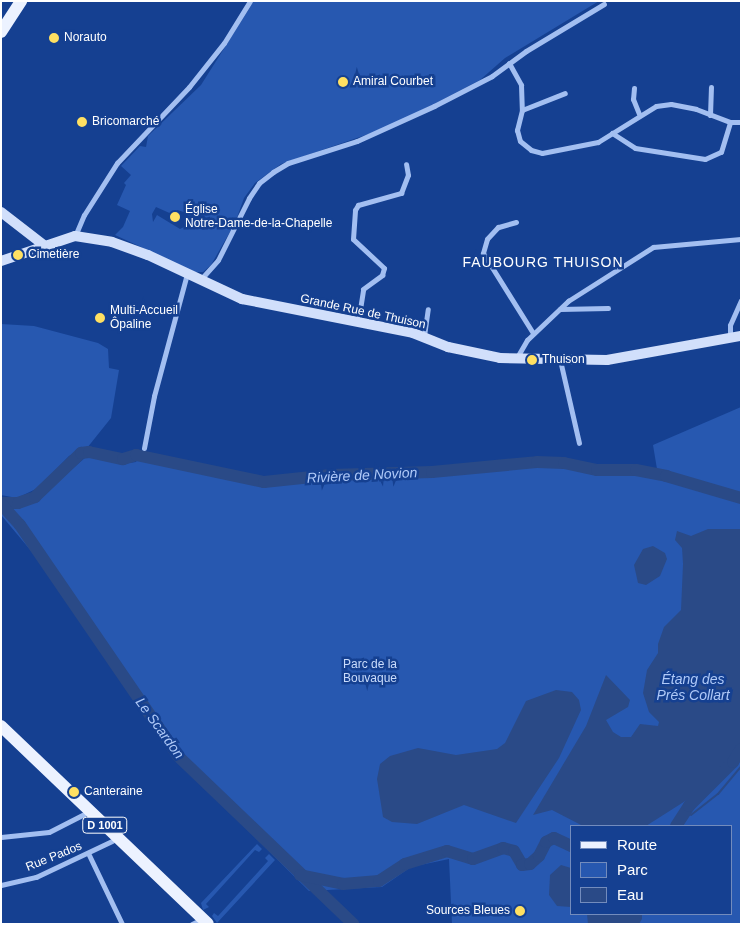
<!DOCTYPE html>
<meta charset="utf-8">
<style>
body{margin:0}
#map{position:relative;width:742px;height:925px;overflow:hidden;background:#154091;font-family:Helvetica,sans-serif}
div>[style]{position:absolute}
.green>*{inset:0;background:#2758b0}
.water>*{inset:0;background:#2a4a87}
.stream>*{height:2px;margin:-1px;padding:0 1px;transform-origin:1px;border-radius:1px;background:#2a4a87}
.river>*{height:12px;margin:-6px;padding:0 6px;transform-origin:6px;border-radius:6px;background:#2a4a87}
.street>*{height:5px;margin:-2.5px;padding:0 2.5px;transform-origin:2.5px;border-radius:2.5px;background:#a3bff1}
.secondary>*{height:10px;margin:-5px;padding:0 5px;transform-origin:5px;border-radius:5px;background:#d1dffb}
.primary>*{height:12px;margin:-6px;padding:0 6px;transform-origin:6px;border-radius:6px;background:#ecf2ff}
.dots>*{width:14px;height:14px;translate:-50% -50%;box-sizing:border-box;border:2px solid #154091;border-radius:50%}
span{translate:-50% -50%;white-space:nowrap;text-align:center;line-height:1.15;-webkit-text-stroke:5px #154091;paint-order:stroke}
.shield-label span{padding:1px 4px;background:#154091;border:1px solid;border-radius:4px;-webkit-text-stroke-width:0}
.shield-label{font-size:11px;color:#fff;font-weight:700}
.poi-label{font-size:12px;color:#fff}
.left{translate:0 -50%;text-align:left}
.right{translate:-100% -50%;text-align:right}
.street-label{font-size:12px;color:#fff}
.park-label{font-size:12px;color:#cadcfc}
.neighbourhood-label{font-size:14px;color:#fff;letter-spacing:1px}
.water-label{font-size:14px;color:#afc9f8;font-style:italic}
.frame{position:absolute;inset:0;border:2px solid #fff;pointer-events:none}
.legend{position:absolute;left:570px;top:825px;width:162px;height:90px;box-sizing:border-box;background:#154091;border:1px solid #738cbd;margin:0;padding:6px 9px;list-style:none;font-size:15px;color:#fff}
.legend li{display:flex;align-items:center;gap:10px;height:25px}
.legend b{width:25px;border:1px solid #738cbd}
</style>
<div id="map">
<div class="green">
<i style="clip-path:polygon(evenodd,254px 1px,599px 1px,505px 58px,480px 80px,392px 126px,281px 164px,255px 183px,244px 198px,235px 223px,211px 265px,203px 272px,195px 272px,115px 235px,123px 227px,130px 211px,117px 205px,126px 185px,124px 183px,131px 175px,121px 166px,140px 146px,146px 147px,148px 136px,201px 85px,254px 1px,156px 207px,174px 215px,177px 210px,184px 212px,188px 215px,188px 225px,180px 229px,157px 215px,153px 222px,152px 214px,156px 207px)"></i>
<i style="clip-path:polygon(1px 324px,34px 326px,98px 343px,108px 349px,109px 368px,119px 370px,111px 418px,87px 448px,69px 456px,38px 488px,17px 498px,1px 495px)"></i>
<i style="clip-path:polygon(evenodd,741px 407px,741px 924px,452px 924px,449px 859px,411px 867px,382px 887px,309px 891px,173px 756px,32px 552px,1px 515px,1px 511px,37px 500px,87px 456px,123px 464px,136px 462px,139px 453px,264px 478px,538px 460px,596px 468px,657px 469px,653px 445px,741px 407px,571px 826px,731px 826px,731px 914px,571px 914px,571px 826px)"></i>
<i style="clip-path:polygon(257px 844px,262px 849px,259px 852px,255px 850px,206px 904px,209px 907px,203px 910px,201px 903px)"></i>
<i style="clip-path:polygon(269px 854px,275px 860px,217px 923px,212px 916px,214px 913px,218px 916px,268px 861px,265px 858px)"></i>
</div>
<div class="water">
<i style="clip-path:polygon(708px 529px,741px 529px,741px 748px,690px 798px,646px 826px,583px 826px,552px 810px,533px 815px,586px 726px,606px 675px,630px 700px,628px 707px,606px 720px,613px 732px,621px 737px,631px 737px,640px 724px,658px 726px,659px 722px,649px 712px,643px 693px,647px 670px,658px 653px,658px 644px,664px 627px,681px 610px,683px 564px,682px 548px,675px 540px,677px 531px,691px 536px)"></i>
<i style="clip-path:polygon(653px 546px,665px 553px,667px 559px,660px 576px,646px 585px,638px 583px,634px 565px,643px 549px)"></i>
<i style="clip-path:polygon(556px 690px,572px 692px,579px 700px,581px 710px,559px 758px,516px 823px,464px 805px,417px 824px,392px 822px,383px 817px,377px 779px,380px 764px,390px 756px,418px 748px,456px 755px,497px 749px,505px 743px,526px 701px)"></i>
<i style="clip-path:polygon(561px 865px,571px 868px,571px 907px,557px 906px,549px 895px,550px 875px)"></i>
<i style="clip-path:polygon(587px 914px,642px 914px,642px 919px,639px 924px,588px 924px)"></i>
</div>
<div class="stream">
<i style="left:691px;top:815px;width:34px;rotate:-38deg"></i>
<i style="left:718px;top:794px;width:35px;rotate:-50deg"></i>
<i style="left:681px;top:816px;width:2px"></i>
</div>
<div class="river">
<i style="left:1px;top:503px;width:17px"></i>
<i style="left:18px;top:503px;width:18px;rotate:-19deg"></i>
<i style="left:35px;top:497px;width:64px;rotate:-43.7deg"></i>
<i style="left:81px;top:453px;width:8px;rotate:-7deg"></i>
<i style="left:89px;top:452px;width:35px;rotate:12deg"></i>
<i style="left:123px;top:459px;width:14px;rotate:-17deg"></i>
<i style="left:136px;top:455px;width:131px;rotate:11.9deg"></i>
<i style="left:264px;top:482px;width:67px;rotate:-6deg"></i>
<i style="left:331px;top:475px;width:101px;rotate:-1.7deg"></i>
<i style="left:432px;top:472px;width:105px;rotate:-5.4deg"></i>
<i style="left:537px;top:462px;width:27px;rotate:2deg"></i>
<i style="left:564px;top:463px;width:34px;rotate:12deg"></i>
<i style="left:597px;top:470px;width:39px"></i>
<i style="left:636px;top:470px;width:31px;rotate:11deg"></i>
<i style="left:666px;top:476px;width:78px;rotate:16.3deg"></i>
<i style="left:1px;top:504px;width:28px;rotate:48deg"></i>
<i style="left:20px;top:525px;width:280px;rotate:55.6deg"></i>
<i style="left:178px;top:756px;width:243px;rotate:43.8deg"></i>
<i style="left:676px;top:826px;width:24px;rotate:-57deg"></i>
<i style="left:689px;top:806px;width:62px;rotate:-45deg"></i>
<i style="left:733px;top:762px;width:15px;rotate:-58deg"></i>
<i style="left:300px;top:875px;width:44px;rotate:11.8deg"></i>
<i style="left:343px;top:884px;width:36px;rotate:-5deg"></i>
<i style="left:379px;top:881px;width:31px;rotate:-33deg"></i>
<i style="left:405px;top:864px;width:44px;rotate:-17.2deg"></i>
<i style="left:447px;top:851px;width:27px;rotate:17deg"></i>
<i style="left:473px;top:859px;width:32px;rotate:-20deg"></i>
<i style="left:503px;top:848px;width:11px;rotate:15deg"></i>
<i style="left:514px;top:851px;width:16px;rotate:60deg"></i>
<i style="left:522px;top:865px;width:8px;rotate:-7deg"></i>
<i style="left:530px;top:864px;width:12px;rotate:-42deg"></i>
<i style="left:539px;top:856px;width:16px;rotate:-63deg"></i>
<i style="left:546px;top:842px;width:9px;rotate:-27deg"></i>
<i style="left:554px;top:838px;width:19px;rotate:25deg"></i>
</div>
<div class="street">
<i style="left:509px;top:63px;width:25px;rotate:61deg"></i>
<i style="left:521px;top:85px;width:25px;rotate:88deg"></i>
<i style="left:522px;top:110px;width:21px;rotate:104deg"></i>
<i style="left:517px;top:130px;width:11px;rotate:75deg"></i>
<i style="left:520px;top:141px;width:14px;rotate:39deg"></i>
<i style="left:531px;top:150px;width:11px;rotate:15deg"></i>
<i style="left:542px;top:153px;width:57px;rotate:-11.1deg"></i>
<i style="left:598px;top:142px;width:68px;rotate:-31.8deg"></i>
<i style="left:656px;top:106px;width:15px;rotate:-8deg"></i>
<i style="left:671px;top:104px;width:25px;rotate:11deg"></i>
<i style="left:696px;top:109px;width:36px;rotate:21deg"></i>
<i style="left:730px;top:122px;width:11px"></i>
<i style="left:634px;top:88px;width:11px;rotate:95deg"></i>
<i style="left:633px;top:99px;width:16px;rotate:68deg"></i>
<i style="left:522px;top:110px;width:46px;rotate:-21.6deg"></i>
<i style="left:710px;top:115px;width:28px;rotate:-88deg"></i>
<i style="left:612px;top:133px;width:27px;rotate:33deg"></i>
<i style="left:635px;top:148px;width:71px;rotate:8.9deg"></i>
<i style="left:705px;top:159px;width:17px;rotate:-24deg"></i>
<i style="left:721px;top:152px;width:31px;rotate:-73deg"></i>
<i style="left:516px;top:222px;width:19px;rotate:164deg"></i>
<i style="left:498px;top:227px;width:16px;rotate:133deg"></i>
<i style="left:487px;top:239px;width:15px;rotate:106deg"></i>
<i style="left:483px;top:253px;width:94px;rotate:58deg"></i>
<i style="left:75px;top:236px;width:23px;rotate:-67deg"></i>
<i style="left:84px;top:215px;width:62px;rotate:-57.6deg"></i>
<i style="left:117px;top:163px;width:105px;rotate:-46.5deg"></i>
<i style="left:189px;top:87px;width:56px;rotate:-51.5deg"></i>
<i style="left:224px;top:43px;width:49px;rotate:-58.2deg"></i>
<i style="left:201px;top:279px;width:25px;rotate:-48deg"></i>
<i style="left:218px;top:260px;width:69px;rotate:-63.4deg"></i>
<i style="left:249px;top:198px;width:18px;rotate:-56deg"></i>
<i style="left:259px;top:183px;width:18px;rotate:-38deg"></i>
<i style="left:273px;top:172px;width:17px;rotate:-31deg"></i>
<i style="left:288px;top:163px;width:72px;rotate:-17.7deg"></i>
<i style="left:357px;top:141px;width:85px;rotate:-24.4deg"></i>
<i style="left:434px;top:106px;width:65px;rotate:-27.3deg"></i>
<i style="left:492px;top:76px;width:42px;rotate:-36.3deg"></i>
<i style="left:526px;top:51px;width:91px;rotate:-31.1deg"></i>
<i style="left:560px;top:309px;width:48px;rotate:-1.2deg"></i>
<i style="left:358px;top:322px;width:33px;rotate:-81deg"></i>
<i style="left:363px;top:289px;width:24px;rotate:-36deg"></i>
<i style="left:382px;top:275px;width:7px;rotate:-74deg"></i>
<i style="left:384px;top:268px;width:42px;rotate:-136.9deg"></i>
<i style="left:353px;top:239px;width:29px;rotate:-86deg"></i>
<i style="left:355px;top:210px;width:6px;rotate:-59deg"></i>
<i style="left:358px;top:205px;width:45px;rotate:-15.6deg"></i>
<i style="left:401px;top:193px;width:19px;rotate:-69deg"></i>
<i style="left:408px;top:175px;width:11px;rotate:-100deg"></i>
<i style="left:424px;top:336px;width:27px;rotate:-82deg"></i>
<i style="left:730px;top:338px;width:13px;rotate:-90deg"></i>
<i style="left:730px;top:325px;width:27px;rotate:-66deg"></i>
<i style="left:516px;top:359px;width:22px;rotate:-60deg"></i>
<i style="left:527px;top:340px;width:57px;rotate:-43.6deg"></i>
<i style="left:568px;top:301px;width:101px;rotate:-32.4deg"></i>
<i style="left:653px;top:247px;width:88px;rotate:-5.2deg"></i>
<i style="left:560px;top:360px;width:85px;rotate:77.1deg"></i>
<i style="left:144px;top:448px;width:53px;rotate:-79.1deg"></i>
<i style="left:154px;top:396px;width:126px;rotate:-74.9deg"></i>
<i style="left:1px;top:837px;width:48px;rotate:-5.9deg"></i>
<i style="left:49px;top:832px;width:39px;rotate:-27deg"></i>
<i style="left:89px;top:855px;width:76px;rotate:64.4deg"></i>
<i style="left:1px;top:885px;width:36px;rotate:-13deg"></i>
<i style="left:36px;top:877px;width:84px;rotate:-25.3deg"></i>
<i style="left:192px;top:924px;width:4px;rotate:-27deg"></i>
</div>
<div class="secondary">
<i style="left:1px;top:212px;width:56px;rotate:37.7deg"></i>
<i style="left:1px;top:261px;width:78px;rotate:-18.7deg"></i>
<i style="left:75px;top:236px;width:37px;rotate:9deg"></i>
<i style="left:112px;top:242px;width:38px;rotate:20deg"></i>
<i style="left:148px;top:255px;width:104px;rotate:25.1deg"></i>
<i style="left:242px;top:299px;width:174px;rotate:11.2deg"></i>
<i style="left:413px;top:333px;width:38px;rotate:22deg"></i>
<i style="left:448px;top:347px;width:53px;rotate:11.9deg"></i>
<i style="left:500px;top:358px;width:107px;rotate:1.1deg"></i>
<i style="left:607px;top:360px;width:136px;rotate:-10.2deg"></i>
</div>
<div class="primary">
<i style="left:1px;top:32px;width:37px;rotate:-57deg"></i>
<i style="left:1px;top:726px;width:286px;rotate:43.7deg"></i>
</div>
<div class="dots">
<i style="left:54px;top:38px;background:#ffe062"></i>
<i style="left:343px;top:82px;background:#ffe062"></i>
<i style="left:82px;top:122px;background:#ffe062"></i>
<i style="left:175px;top:217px;background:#ffe062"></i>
<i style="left:18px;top:255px;background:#ffe062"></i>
<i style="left:100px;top:318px;background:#ffe062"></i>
<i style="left:532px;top:360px;background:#ffe062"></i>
<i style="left:74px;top:792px;background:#ffe062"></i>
<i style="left:520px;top:911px;background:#ffe062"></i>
</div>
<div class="shield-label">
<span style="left:105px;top:825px">D 1001</span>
</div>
<div class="poi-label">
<span class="left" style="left:64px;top:38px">Norauto</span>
<span class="left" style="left:353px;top:82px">Amiral Courbet</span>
<span class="left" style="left:92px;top:122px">Bricomarché</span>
<span class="left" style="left:185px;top:217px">Église<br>Notre-Dame-de-la-Chapelle</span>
<span class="left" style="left:28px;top:255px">Cimetière</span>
<span class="left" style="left:110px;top:318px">Multi-Accueil<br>Ôpaline</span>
<span class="left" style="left:542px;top:360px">Thuison</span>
<span class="left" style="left:84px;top:792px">Canteraine</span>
<span class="right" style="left:510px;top:911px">Sources Bleues</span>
</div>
<div class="street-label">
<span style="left:363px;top:312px;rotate:12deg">Grande Rue de Thuison</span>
<span style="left:54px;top:857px;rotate:-22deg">Rue Pados</span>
</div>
<div class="park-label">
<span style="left:370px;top:672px">Parc de la<br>Bouvaque</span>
</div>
<div class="neighbourhood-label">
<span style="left:543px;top:262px">FAUBOURG THUISON</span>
</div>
<div class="water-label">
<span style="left:362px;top:475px;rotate:-3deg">Rivière de Novion</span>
<span style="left:693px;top:687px">Étang des<br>Prés Collart</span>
<span style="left:160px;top:728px;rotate:54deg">Le Scardon</span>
</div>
<div class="frame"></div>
<ul class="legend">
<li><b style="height:6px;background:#ecf2ff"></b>Route</li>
<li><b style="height:14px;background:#2758b0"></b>Parc</li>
<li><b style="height:14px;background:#2a4a87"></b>Eau</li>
</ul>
</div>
